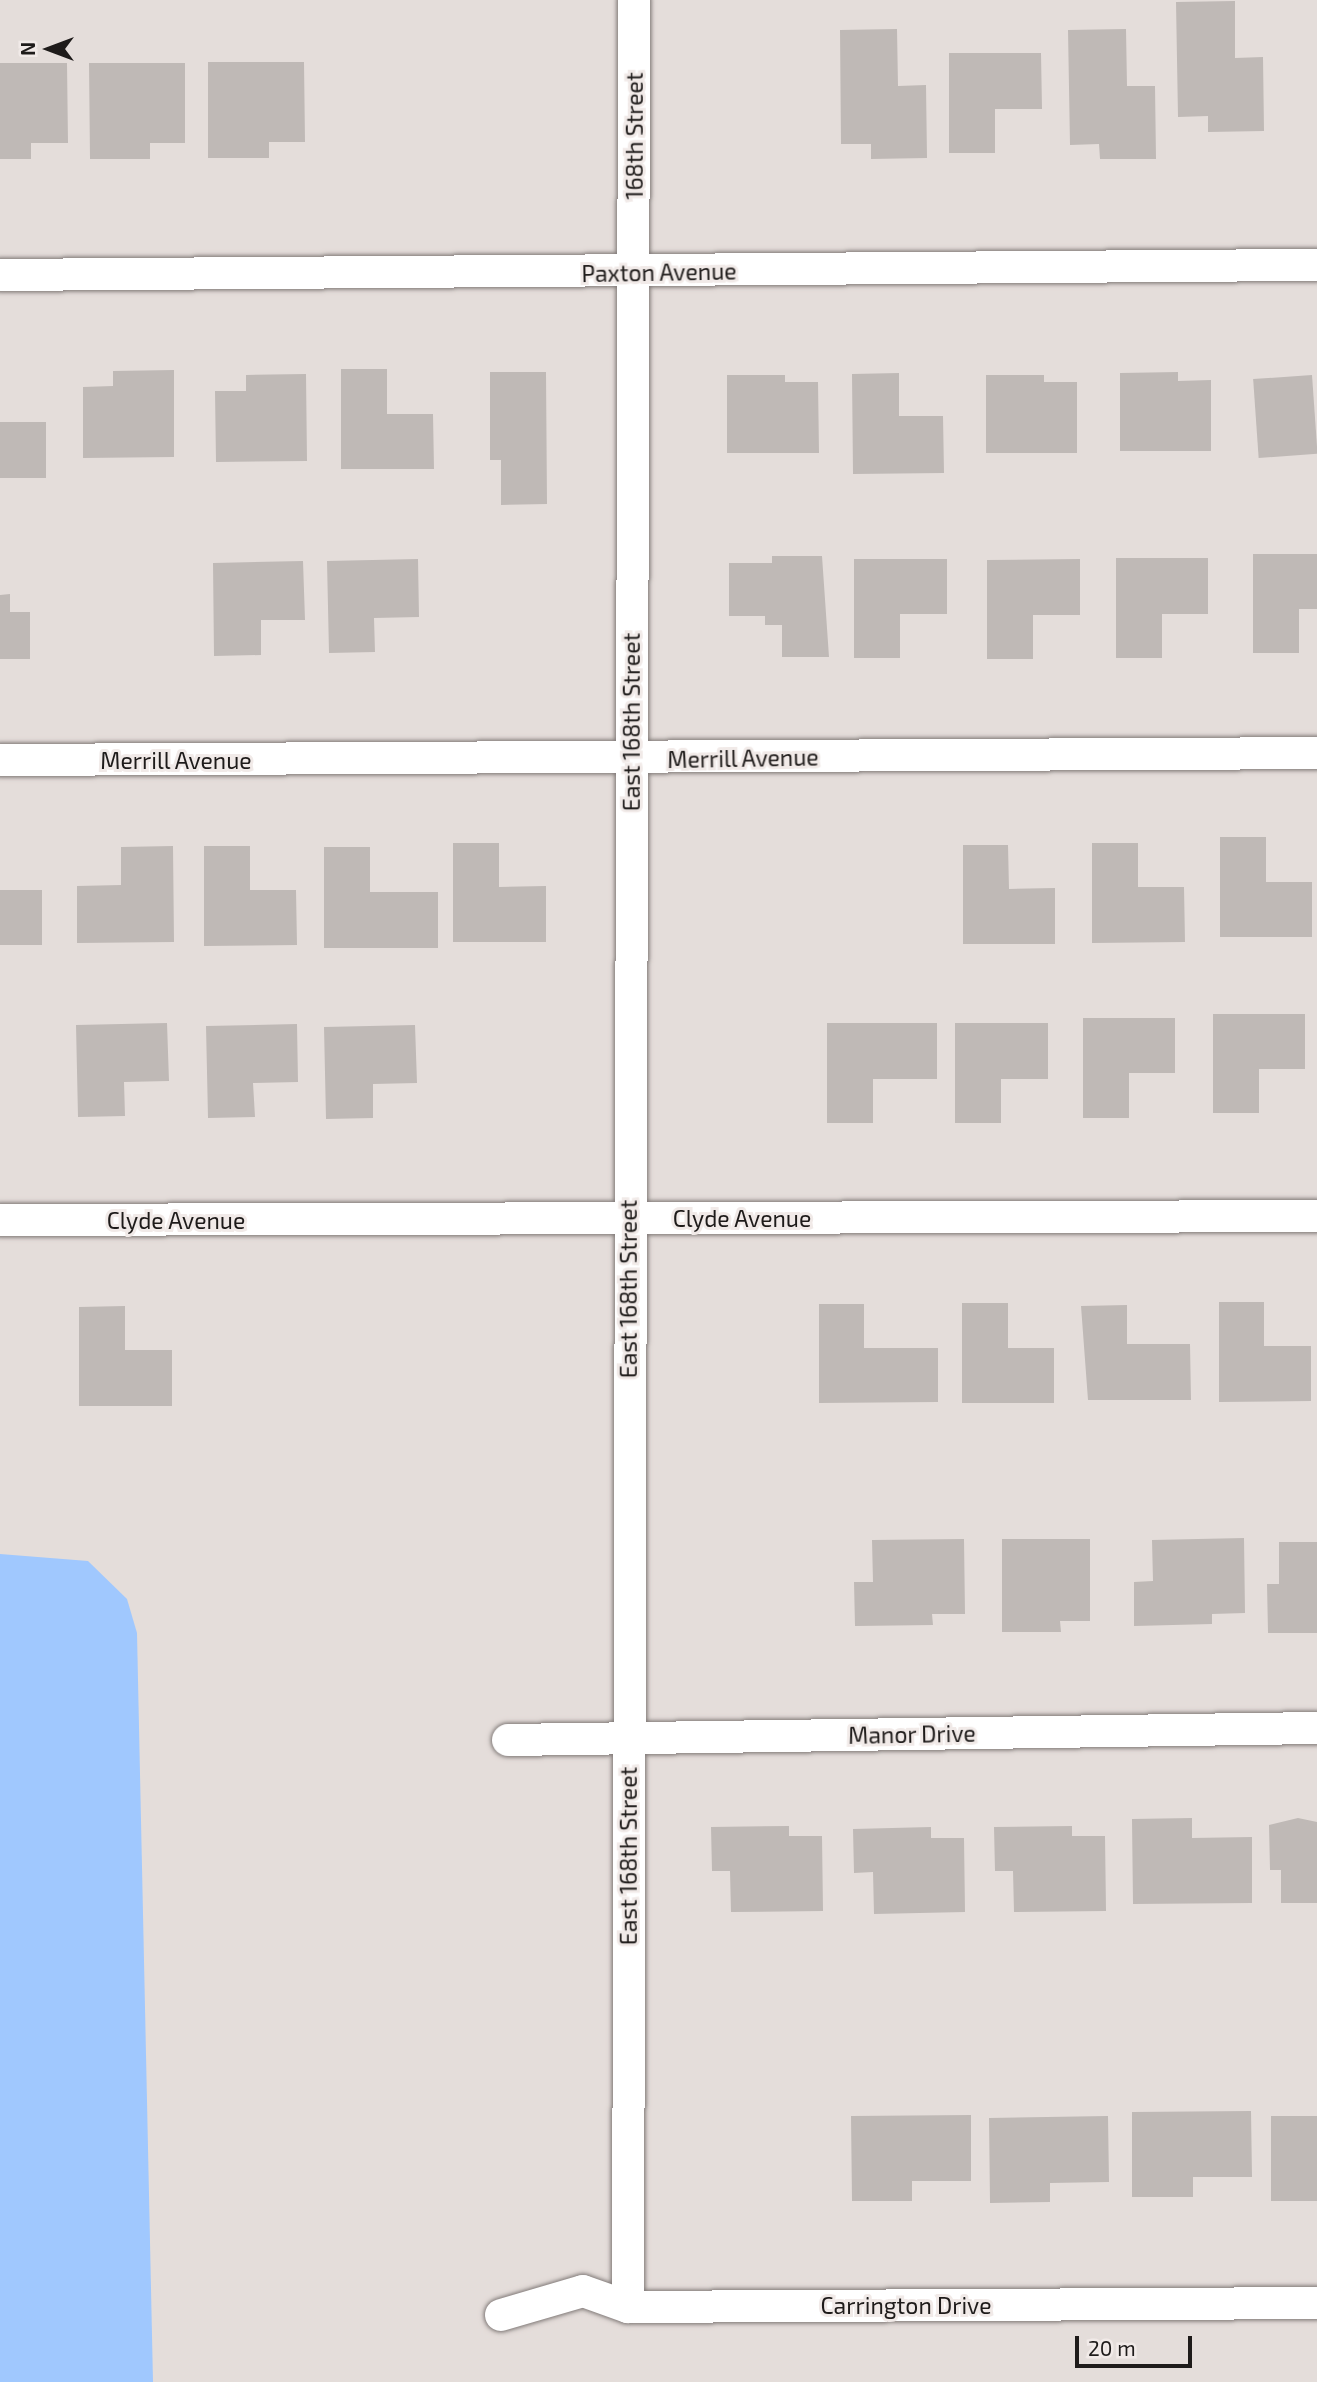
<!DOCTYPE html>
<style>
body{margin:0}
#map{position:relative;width:1317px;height:2382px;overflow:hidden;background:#e4ddda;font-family:"Exo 2",sans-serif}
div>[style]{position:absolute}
.water>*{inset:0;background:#a0c8fe}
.building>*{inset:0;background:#bfb9b6;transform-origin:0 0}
.roads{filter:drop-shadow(0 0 2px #827b79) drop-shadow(0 0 2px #827b79)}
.street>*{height:32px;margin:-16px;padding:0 16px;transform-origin:16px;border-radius:16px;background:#fff}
span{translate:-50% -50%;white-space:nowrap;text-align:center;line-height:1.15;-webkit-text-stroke:6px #f1eae8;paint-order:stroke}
.street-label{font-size:23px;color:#1e1b1a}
.north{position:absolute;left:14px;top:14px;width:70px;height:70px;-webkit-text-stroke:5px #f1eae8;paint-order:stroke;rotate:270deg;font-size:19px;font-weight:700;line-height:28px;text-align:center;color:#1e1b1a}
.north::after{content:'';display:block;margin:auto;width:24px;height:32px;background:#1e1b1a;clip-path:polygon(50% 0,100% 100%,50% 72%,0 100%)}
.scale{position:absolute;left:1075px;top:2336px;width:117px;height:32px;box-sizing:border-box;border:4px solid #1e1b1a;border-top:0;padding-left:9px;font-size:21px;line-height:24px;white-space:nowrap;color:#1e1b1a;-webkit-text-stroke:5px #f1eae8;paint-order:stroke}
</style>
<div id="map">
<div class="water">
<i style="clip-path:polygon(0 1554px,88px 1561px,127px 1599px,137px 1633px,153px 2382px,0 2382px)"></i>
</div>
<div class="building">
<i style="clip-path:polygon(1235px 1px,1235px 58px,1263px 57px,1264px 131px,1208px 132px,1208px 116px,1178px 117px,1176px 2px)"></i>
<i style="clip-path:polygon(897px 29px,898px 86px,926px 85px,927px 158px,871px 159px,871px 144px,841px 144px,840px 30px)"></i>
<i style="clip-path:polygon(1126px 29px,1127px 86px,1155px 86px,1156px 159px,1100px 159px,1099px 144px,1070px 145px,1068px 30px)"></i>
<i style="clip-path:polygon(949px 53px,1041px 53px,1042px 109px,995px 109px,995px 153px,949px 153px)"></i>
<i style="clip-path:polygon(208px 62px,304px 62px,305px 142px,269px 142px,269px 158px,208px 158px)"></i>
<i style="clip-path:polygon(0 63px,67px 63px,68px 143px,31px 143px,31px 159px,0 159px)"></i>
<i style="clip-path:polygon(89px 63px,185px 63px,185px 143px,150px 143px,150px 159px,90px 159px)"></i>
<i style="clip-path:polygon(341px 369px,387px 369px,387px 414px,433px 414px,434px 469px,341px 469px)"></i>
<i style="clip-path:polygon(174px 370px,174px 457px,83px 458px,83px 387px,113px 386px,113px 371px)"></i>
<i style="clip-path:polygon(490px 372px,546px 372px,547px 504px,501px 505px,501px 460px,490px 460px)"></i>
<i style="clip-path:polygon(1178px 372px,1178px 381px,1211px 380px,1211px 451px,1120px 451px,1120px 373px)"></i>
<i style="clip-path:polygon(899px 373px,899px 416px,943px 416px,944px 473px,853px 474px,852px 374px)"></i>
<i style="clip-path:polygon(306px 374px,307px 461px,216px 462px,215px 391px,246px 391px,246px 375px)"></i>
<i style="clip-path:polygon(727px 375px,785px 375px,785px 382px,818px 382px,819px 453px,727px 453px)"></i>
<i style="clip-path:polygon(986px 375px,1044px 375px,1044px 382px,1077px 382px,1077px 453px,986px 453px)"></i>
<i style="left:1312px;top:375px;width:79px;height:59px;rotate:86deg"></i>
<i style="left:0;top:422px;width:46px;height:56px"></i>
<i style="clip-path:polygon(1253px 554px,1317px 554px,1317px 609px,1299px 609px,1299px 653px,1253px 653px)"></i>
<i style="clip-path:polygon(772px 556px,822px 556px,829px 657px,782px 657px,782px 625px,765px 625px,765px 616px,729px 616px,729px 563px,772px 563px)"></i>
<i style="clip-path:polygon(1116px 558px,1208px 558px,1208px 614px,1162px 614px,1162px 658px,1116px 658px)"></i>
<i style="clip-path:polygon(418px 559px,419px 617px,374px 618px,375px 652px,329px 653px,327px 561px)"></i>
<i style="clip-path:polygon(854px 559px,947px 559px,947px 614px,900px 614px,900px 658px,854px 658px)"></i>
<i style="clip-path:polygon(1080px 559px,1080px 615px,1033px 615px,1033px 659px,987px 659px,987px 560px)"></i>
<i style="clip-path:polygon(303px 561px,305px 620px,261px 620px,261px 655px,214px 656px,213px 563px)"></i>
<i style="clip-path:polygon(10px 594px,10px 612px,30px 612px,30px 659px,0 659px,0 595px)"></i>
<i style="clip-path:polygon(1220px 837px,1266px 837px,1266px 882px,1312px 882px,1312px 937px,1220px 937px)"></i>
<i style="clip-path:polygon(453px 843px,499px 843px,499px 887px,546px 886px,546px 942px,453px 942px)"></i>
<i style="clip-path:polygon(1092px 843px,1138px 843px,1138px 887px,1184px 887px,1185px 942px,1092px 943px)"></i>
<i style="clip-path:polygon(963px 845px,1008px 845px,1009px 889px,1055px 888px,1055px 944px,963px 944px)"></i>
<i style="clip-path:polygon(173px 846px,174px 942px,77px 943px,77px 886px,121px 885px,121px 847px)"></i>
<i style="clip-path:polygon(204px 846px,250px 846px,250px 890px,296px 890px,297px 945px,204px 946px)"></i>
<i style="clip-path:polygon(324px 847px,370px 847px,370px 892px,438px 892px,438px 948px,324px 948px)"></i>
<i style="left:0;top:890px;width:42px;height:55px"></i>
<i style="clip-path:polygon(1213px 1014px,1305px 1014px,1305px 1069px,1259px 1069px,1259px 1113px,1213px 1113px)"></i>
<i style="clip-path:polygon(1083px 1018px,1175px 1018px,1175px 1073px,1129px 1073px,1129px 1118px,1083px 1118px)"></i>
<i style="clip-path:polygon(167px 1023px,169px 1081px,124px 1082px,125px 1116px,78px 1117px,76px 1025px)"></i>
<i style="clip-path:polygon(827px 1023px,937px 1023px,937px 1079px,873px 1079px,873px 1123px,827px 1123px)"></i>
<i style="clip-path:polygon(955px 1023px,1048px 1023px,1048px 1079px,1001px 1079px,1001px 1123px,955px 1123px)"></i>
<i style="clip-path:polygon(297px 1024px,298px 1082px,253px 1083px,255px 1117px,208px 1118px,206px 1026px)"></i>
<i style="clip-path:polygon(415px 1025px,417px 1083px,373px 1084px,373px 1118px,326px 1119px,324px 1027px)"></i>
<i style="clip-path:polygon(1219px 1302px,1264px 1302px,1264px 1346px,1311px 1346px,1311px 1401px,1219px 1402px)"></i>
<i style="clip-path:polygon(962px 1303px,1008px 1303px,1008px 1348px,1054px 1348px,1054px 1403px,962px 1403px)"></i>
<i style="clip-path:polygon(819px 1304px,864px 1304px,864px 1348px,938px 1348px,938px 1402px,819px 1403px)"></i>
<i style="clip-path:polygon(1127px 1305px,1127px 1344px,1190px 1344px,1191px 1400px,1088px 1400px,1081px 1306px)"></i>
<i style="clip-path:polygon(125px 1306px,125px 1350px,172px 1350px,172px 1406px,79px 1406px,79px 1307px)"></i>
<i style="clip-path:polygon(1244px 1538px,1245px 1613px,1212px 1614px,1212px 1624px,1134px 1626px,1134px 1582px,1153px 1581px,1152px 1540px)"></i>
<i style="clip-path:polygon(964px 1539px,965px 1614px,932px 1614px,933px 1625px,855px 1626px,854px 1582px,873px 1582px,872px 1540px)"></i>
<i style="clip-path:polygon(1002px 1539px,1090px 1539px,1090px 1621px,1060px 1621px,1061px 1632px,1002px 1632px)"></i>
<i style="clip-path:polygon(1279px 1542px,1317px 1542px,1317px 1633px,1268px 1633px,1267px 1584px,1279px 1584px)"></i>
<i style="clip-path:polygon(1192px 1818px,1192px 1838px,1252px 1837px,1252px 1903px,1133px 1904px,1132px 1819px)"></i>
<i style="clip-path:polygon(1298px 1818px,1317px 1822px,1317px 1903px,1281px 1903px,1281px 1870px,1270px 1870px,1269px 1825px)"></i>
<i style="clip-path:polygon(789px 1826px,789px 1836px,822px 1836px,823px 1911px,731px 1912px,730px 1871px,712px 1871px,711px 1827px)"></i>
<i style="clip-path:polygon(1072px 1826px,1072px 1836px,1105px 1836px,1106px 1911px,1014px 1912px,1013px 1871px,995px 1871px,994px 1827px)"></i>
<i style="clip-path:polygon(931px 1827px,931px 1838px,964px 1838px,965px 1912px,874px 1914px,873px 1872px,854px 1873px,853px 1829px)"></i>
<i style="clip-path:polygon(1251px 2111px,1252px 2177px,1193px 2177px,1193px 2197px,1132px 2197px,1132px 2112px)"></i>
<i style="clip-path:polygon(971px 2115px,971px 2181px,912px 2181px,912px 2201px,852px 2201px,851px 2116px)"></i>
<i style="clip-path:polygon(1108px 2116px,1109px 2182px,1050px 2183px,1050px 2202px,990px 2203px,989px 2118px)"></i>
<i style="left:1317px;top:2116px;width:85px;height:46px;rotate:90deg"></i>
</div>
<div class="roads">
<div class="street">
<i style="left:0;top:275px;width:1317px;rotate:-0.44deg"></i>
<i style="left:0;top:760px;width:1317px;rotate:-0.3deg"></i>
<i style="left:0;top:1220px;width:1317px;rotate:-0.17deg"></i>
<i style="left:508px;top:1740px;width:809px;rotate:-0.85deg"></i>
<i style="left:628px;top:2307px;width:2307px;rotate:-89.85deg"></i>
<i style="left:501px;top:2315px;width:85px;rotate:-16.3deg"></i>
<i style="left:583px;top:2291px;width:48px;rotate:19.6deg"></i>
<i style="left:628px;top:2307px;width:689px;rotate:-0.33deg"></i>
</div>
</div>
<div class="street-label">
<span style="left:634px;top:136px;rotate:-90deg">168th Street</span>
<span style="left:659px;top:272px;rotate:-1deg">Paxton Avenue</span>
<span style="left:631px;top:722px;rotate:-90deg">East 168th Street</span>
<span style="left:743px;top:758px;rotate:-1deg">Merrill Avenue</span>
<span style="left:176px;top:760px">Merrill Avenue</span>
<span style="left:742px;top:1218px">Clyde Avenue</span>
<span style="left:176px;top:1220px">Clyde Avenue</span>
<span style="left:628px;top:1289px;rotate:-90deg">East 168th Street</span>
<span style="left:912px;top:1734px;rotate:-1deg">Manor Drive</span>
<span style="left:628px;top:1856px;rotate:-90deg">East 168th Street</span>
<span style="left:906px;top:2305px">Carrington Drive</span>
</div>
<div class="north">N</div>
<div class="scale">20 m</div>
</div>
